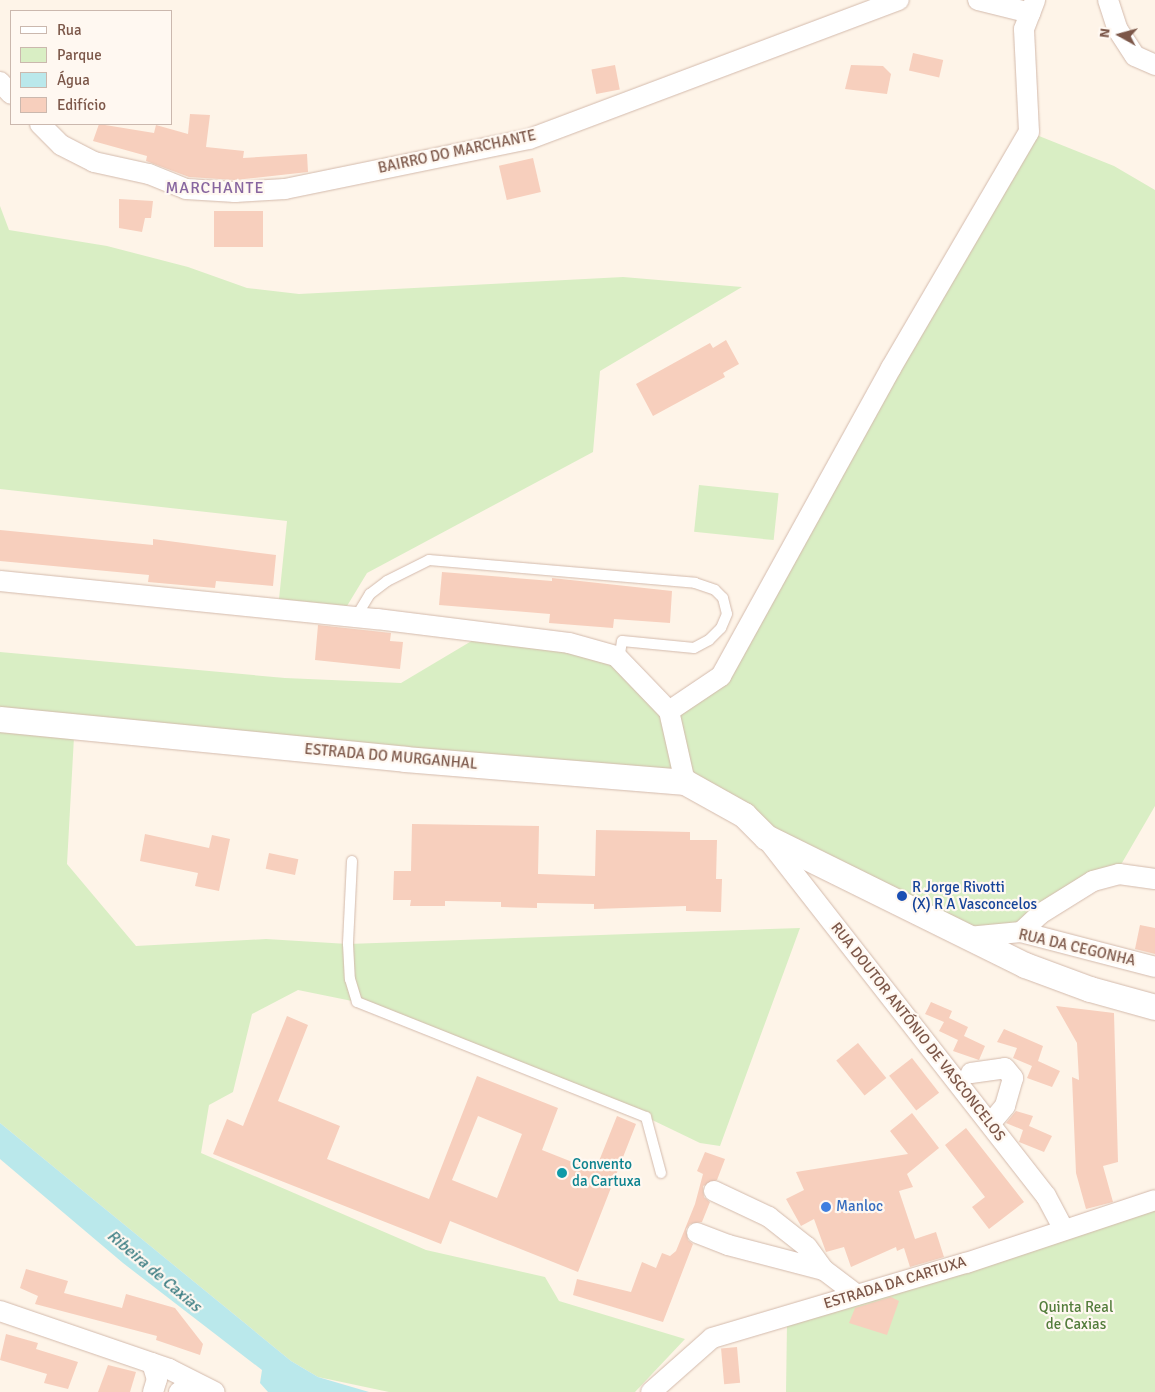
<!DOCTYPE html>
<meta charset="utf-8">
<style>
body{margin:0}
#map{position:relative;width:1155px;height:1392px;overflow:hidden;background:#fef4e8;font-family:Signika,sans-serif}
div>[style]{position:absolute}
.green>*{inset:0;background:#d9eec4;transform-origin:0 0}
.water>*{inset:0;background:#bae8eb}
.building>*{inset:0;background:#f7cfbd;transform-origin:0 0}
.roads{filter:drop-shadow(0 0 1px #d3baac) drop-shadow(0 0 1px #d3baac)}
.service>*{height:10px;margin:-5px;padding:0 5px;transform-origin:5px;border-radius:5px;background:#fff}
.minor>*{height:20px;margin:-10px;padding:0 10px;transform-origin:10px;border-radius:10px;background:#fff}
.tertiary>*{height:25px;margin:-12.5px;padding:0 12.5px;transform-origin:12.5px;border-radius:12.5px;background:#fff}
.dots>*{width:14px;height:14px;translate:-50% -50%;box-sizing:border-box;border:2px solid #fff8f1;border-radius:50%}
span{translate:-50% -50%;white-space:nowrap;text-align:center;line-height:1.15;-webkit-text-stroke:4.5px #fff8f1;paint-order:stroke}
.street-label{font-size:15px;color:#7c5749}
.transit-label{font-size:15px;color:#164399}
.left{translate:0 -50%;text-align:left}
.culture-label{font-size:15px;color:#0d838f}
.shop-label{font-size:15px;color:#366cbe}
.park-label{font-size:15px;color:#547d3c}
.neighbourhood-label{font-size:16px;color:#87659f;letter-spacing:1px}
.water-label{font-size:16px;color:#3a7c82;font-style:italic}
.legend{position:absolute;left:10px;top:10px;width:162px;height:115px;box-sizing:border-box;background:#fff8f1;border:1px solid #cbb8ae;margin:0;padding:6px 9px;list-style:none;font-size:15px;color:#7c5749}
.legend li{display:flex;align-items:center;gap:10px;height:25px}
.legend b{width:25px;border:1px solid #cbb8ae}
.north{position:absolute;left:1095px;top:10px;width:50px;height:50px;-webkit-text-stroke:4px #fff8f1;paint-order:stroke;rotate:277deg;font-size:14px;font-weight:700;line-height:20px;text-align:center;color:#7c5749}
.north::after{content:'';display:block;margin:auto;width:18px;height:22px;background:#7c5749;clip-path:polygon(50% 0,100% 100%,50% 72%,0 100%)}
</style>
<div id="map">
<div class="green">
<i style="clip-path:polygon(1029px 132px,1114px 166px,1155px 190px,1155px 806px,1119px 868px,984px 945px,685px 782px,0 718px,0 652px,285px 678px,401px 683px,485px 633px,616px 656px,669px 711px,721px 676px)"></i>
<i style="clip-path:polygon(0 206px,9px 230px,107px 246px,188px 267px,247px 288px,299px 294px,623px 277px,742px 287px,600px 371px,593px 452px,367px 573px,347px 606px,279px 599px,287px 521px,0 489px)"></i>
<i style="left:699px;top:485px;width:80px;height:47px;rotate:6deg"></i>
<i style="clip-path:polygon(0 723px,74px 737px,67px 864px,136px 946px,266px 939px,348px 944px,800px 928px,720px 1146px,700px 1143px,646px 1117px,357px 1002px,298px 990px,252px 1014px,233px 1092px,209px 1105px,201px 1153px,426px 1250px,545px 1277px,559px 1301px,685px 1339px,635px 1392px,389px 1392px,318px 1377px,291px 1361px,0 1123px)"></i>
<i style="clip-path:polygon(1155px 1209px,1155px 1392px,786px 1392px,787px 1323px)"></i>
</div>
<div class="water">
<i style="clip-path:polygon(0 1123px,291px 1361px,318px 1377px,369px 1392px,268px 1392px,260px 1383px,262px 1370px,123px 1263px,0 1159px)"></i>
</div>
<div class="building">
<i style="left:913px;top:53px;width:31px;height:18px;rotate:13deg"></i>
<i style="left:615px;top:65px;width:25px;height:24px;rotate:79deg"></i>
<i style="clip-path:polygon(851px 65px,883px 66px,891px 74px,887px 94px,845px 89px)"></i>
<i style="clip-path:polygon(190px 114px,210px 115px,206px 147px,244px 151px,243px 158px,307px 154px,308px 172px,235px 180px,189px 177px,146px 161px,147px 156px,93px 141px,99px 124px,154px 133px,156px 125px,188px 134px)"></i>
<i style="left:533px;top:158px;width:35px;height:35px;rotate:77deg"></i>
<i style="clip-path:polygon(119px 199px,153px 201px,151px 218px,145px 218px,142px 232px,119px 228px)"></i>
<i style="left:214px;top:211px;width:49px;height:36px"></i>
<i style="clip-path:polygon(726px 340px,739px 364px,723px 373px,725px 377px,653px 416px,636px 384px,710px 343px,713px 348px)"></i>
<i style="clip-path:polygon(0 530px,153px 545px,153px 539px,276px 555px,273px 586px,216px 581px,215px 588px,148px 582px,149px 575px,0 561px)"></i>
<i style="clip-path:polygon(442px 572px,552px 581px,552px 578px,672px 591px,670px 623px,614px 619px,613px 628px,549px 623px,550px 614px,439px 605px)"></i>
<i style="clip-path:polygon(318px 625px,391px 633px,390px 641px,403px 642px,400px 669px,315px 660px)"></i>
<i style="clip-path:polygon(412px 824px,539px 826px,538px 874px,595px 876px,596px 830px,690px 832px,690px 840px,717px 840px,716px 879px,722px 879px,721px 912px,686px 911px,686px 906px,594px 909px,594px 904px,537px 903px,537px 908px,501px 907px,501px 902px,445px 901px,445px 906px,410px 906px,411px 900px,393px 900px,394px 871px,411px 871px)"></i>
<i style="clip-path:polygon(145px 834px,209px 848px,212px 835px,230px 839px,219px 891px,195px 886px,198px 873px,140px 861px)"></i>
<i style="left:269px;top:853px;width:30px;height:16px;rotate:12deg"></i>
<i style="clip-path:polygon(1140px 925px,1155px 928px,1155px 954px,1135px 949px)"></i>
<i style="clip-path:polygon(931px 1002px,952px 1011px,949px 1018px,968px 1027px,964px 1036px,985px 1046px,979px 1060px,953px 1051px,958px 1040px,939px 1031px,944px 1022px,925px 1014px)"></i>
<i style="clip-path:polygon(1056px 1006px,1114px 1013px,1118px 1162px,1103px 1166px,1113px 1202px,1086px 1209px,1076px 1173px,1072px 1077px,1079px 1080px,1077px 1043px)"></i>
<i style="clip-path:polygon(evenodd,287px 1016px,308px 1025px,278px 1101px,340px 1126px,327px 1159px,429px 1199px,477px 1076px,558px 1108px,542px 1150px,595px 1171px,617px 1116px,636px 1124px,578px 1272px,450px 1221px,441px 1244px,213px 1154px,227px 1119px,243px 1126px,287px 1016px,478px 1116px,522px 1134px,497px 1198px,452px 1180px,478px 1116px)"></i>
<i style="clip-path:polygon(1004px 1029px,1043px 1046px,1038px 1061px,1060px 1071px,1052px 1087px,1027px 1078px,1032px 1066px,1013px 1058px,1017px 1048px,997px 1042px)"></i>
<i style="left:858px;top:1043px;width:45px;height:28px;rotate:51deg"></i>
<i style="left:912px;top:1058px;width:44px;height:29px;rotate:52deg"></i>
<i style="clip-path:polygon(1016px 1111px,1033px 1116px,1029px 1126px,1052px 1136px,1044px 1152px,1019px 1142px,1023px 1130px,1006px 1123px)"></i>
<i style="clip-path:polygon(912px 1113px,939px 1148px,907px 1174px,913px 1187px,899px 1191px,915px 1239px,936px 1232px,944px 1257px,910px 1267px,904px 1248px,897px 1251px,896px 1247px,851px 1267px,844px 1247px,826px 1252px,814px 1219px,801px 1226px,786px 1199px,804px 1190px,796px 1172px,908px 1154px,890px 1131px)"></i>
<i style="clip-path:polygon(966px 1128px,1024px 1202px,989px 1229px,972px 1207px,985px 1197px,945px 1145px)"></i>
<i style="clip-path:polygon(705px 1152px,725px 1159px,717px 1180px,703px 1186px,704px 1197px,710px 1202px,702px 1222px,690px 1224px,686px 1229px,688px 1240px,693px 1244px,663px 1322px,573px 1295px,577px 1279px,631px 1292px,642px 1262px,656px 1268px,662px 1253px,670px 1256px,676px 1251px,695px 1204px,703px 1174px,697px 1171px)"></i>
<i style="clip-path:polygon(26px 1269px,68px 1281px,64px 1293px,122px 1308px,126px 1294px,175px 1308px,203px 1344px,200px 1355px,156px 1340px,157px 1336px,35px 1304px,38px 1296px,20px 1288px)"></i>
<i style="clip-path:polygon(891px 1297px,899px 1301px,887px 1335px,849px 1323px,855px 1308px)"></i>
<i style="clip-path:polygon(6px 1334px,38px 1343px,36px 1349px,78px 1362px,68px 1389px,44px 1383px,47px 1374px,0 1360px)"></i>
<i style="left:737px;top:1347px;width:36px;height:16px;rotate:85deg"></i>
<i style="clip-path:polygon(108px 1365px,136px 1372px,130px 1392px,98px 1392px)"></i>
</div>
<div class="roads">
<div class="service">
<i style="left:356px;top:617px;width:27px;rotate:-59deg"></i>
<i style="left:370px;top:594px;width:21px;rotate:-37deg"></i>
<i style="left:387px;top:581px;width:47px;rotate:-26.6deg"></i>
<i style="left:429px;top:560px;width:267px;rotate:4.9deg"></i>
<i style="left:695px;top:583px;width:21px;rotate:19deg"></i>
<i style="left:715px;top:590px;width:11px;rotate:45deg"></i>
<i style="left:723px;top:598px;width:16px;rotate:76deg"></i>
<i style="left:727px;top:614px;width:15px;rotate:113deg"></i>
<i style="left:721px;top:628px;width:17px;rotate:135deg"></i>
<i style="left:709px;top:640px;width:17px;rotate:152deg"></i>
<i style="left:694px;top:648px;width:72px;rotate:-174.4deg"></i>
<i style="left:622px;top:641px;width:19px;rotate:99deg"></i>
<i style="left:352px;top:861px;width:83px;rotate:92.8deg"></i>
<i style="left:348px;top:944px;width:35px;rotate:87deg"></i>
<i style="left:350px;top:979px;width:24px;rotate:73deg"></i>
<i style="left:357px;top:1002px;width:311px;rotate:21.7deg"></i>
<i style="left:646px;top:1117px;width:58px;rotate:75deg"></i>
</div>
<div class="minor">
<i style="left:978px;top:0;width:54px;rotate:14deg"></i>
<i style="left:1108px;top:0;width:32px;rotate:72deg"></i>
<i style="left:1118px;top:30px;width:31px;rotate:57deg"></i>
<i style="left:1135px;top:56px;width:22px;rotate:24deg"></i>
<i style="left:0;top:82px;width:16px;rotate:47deg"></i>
<i style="left:40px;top:124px;width:30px;rotate:45deg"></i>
<i style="left:61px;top:145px;width:37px;rotate:27deg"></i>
<i style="left:94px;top:162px;width:56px;rotate:12.3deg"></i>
<i style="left:149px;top:174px;width:40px;rotate:22deg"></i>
<i style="left:186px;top:189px;width:49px;rotate:3.5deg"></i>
<i style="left:235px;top:192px;width:50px;rotate:-3.4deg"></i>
<i style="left:285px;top:189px;width:249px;rotate:-11.6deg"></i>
<i style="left:529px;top:139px;width:395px;rotate:-20.6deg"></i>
<i style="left:0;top:581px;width:379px;rotate:5.8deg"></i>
<i style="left:377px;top:619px;width:193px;rotate:7.1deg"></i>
<i style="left:569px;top:643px;width:49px;rotate:15.5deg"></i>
<i style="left:616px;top:656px;width:76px;rotate:46.1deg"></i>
<i style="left:669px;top:711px;width:73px;rotate:77.3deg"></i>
<i style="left:669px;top:711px;width:63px;rotate:-33.9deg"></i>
<i style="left:721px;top:676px;width:352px;rotate:-61.1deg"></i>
<i style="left:891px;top:368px;width:273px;rotate:-59.7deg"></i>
<i style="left:1029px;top:132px;width:103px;rotate:-92.8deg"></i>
<i style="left:1024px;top:29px;width:31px;rotate:-69deg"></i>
<i style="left:767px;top:839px;width:453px;rotate:52deg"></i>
<i style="left:1046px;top:1196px;width:38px;rotate:62deg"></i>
<i style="left:1021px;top:932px;width:26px;rotate:-43deg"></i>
<i style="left:1040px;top:914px;width:62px;rotate:-31.9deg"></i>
<i style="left:1093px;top:881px;width:27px;rotate:-15deg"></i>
<i style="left:1119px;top:874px;width:36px;rotate:8deg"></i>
<i style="left:968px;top:937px;width:53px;rotate:-5.4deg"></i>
<i style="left:1021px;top:932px;width:138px;rotate:14.6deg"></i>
<i style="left:971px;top:1073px;width:34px;rotate:-8deg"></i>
<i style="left:1005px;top:1068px;width:13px;rotate:51deg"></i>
<i style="left:1013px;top:1078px;width:29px;rotate:106deg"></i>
<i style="left:1005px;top:1106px;width:23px;rotate:130deg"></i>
<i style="left:714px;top:1191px;width:61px;rotate:25.3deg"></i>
<i style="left:769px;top:1217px;width:48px;rotate:38.3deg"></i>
<i style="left:807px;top:1247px;width:29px;rotate:54deg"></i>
<i style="left:824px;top:1270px;width:41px;rotate:37.1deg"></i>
<i style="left:697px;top:1233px;width:33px;rotate:21deg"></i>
<i style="left:728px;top:1245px;width:99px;rotate:14.6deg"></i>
<i style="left:0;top:1311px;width:179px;rotate:18.9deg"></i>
<i style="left:169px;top:1369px;width:51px;rotate:26.6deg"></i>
<i style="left:152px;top:1363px;width:17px;rotate:73deg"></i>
<i style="left:157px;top:1379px;width:14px;rotate:107deg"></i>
<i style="left:179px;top:1392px;width:30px;rotate:-2deg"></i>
<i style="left:651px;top:1392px;width:81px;rotate:-41.5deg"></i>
<i style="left:712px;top:1338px;width:265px;rotate:-16.5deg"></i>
<i style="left:966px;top:1263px;width:199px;rotate:-18.4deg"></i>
</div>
<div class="tertiary">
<i style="left:0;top:719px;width:407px;rotate:5.6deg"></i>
<i style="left:405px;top:759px;width:281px;rotate:4.7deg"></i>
<i style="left:685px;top:782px;width:68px;rotate:29.2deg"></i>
<i style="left:744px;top:815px;width:31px;rotate:45deg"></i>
<i style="left:766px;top:837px;width:289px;rotate:26.3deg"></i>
<i style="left:1025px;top:965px;width:69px;rotate:20.3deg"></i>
<i style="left:1090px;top:989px;width:67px;rotate:15.5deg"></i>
</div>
</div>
<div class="dots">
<i style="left:902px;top:896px;background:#1a4fb4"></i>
<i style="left:562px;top:1173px;background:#0f9aa8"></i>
<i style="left:826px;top:1207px;background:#3f7fe0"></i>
</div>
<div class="street-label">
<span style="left:457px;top:152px;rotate:-12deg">BAIRRO DO MARCHANTE</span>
<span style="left:391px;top:757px;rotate:5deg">ESTRADA DO MURGANHAL</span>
<span style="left:1077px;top:948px;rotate:13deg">RUA DA CEGONHA</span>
<span style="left:918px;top:1032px;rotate:52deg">RUA DOUTOR ANTÓNIO DE VASCONCELOS</span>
<span style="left:895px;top:1283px;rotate:-17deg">ESTRADA DA CARTUXA</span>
</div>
<div class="transit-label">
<span class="left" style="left:912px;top:896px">R Jorge Rivotti<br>(X) R A Vasconcelos</span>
</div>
<div class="culture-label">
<span class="left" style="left:572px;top:1173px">Convento<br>da Cartuxa</span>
</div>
<div class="shop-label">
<span class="left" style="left:836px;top:1207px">Manloc</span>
</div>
<div class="park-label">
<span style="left:1076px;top:1316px">Quinta Real<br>de Caxias</span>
</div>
<div class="neighbourhood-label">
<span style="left:215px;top:188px">MARCHANTE</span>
</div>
<div class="water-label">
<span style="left:154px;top:1271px;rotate:40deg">Ribeira de Caxias</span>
</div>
<ul class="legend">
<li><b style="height:6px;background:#fff"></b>Rua</li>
<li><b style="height:14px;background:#d9eec4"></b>Parque</li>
<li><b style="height:14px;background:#bae8eb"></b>Água</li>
<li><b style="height:14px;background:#f7cfbd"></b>Edifício</li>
</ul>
<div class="north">N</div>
</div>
